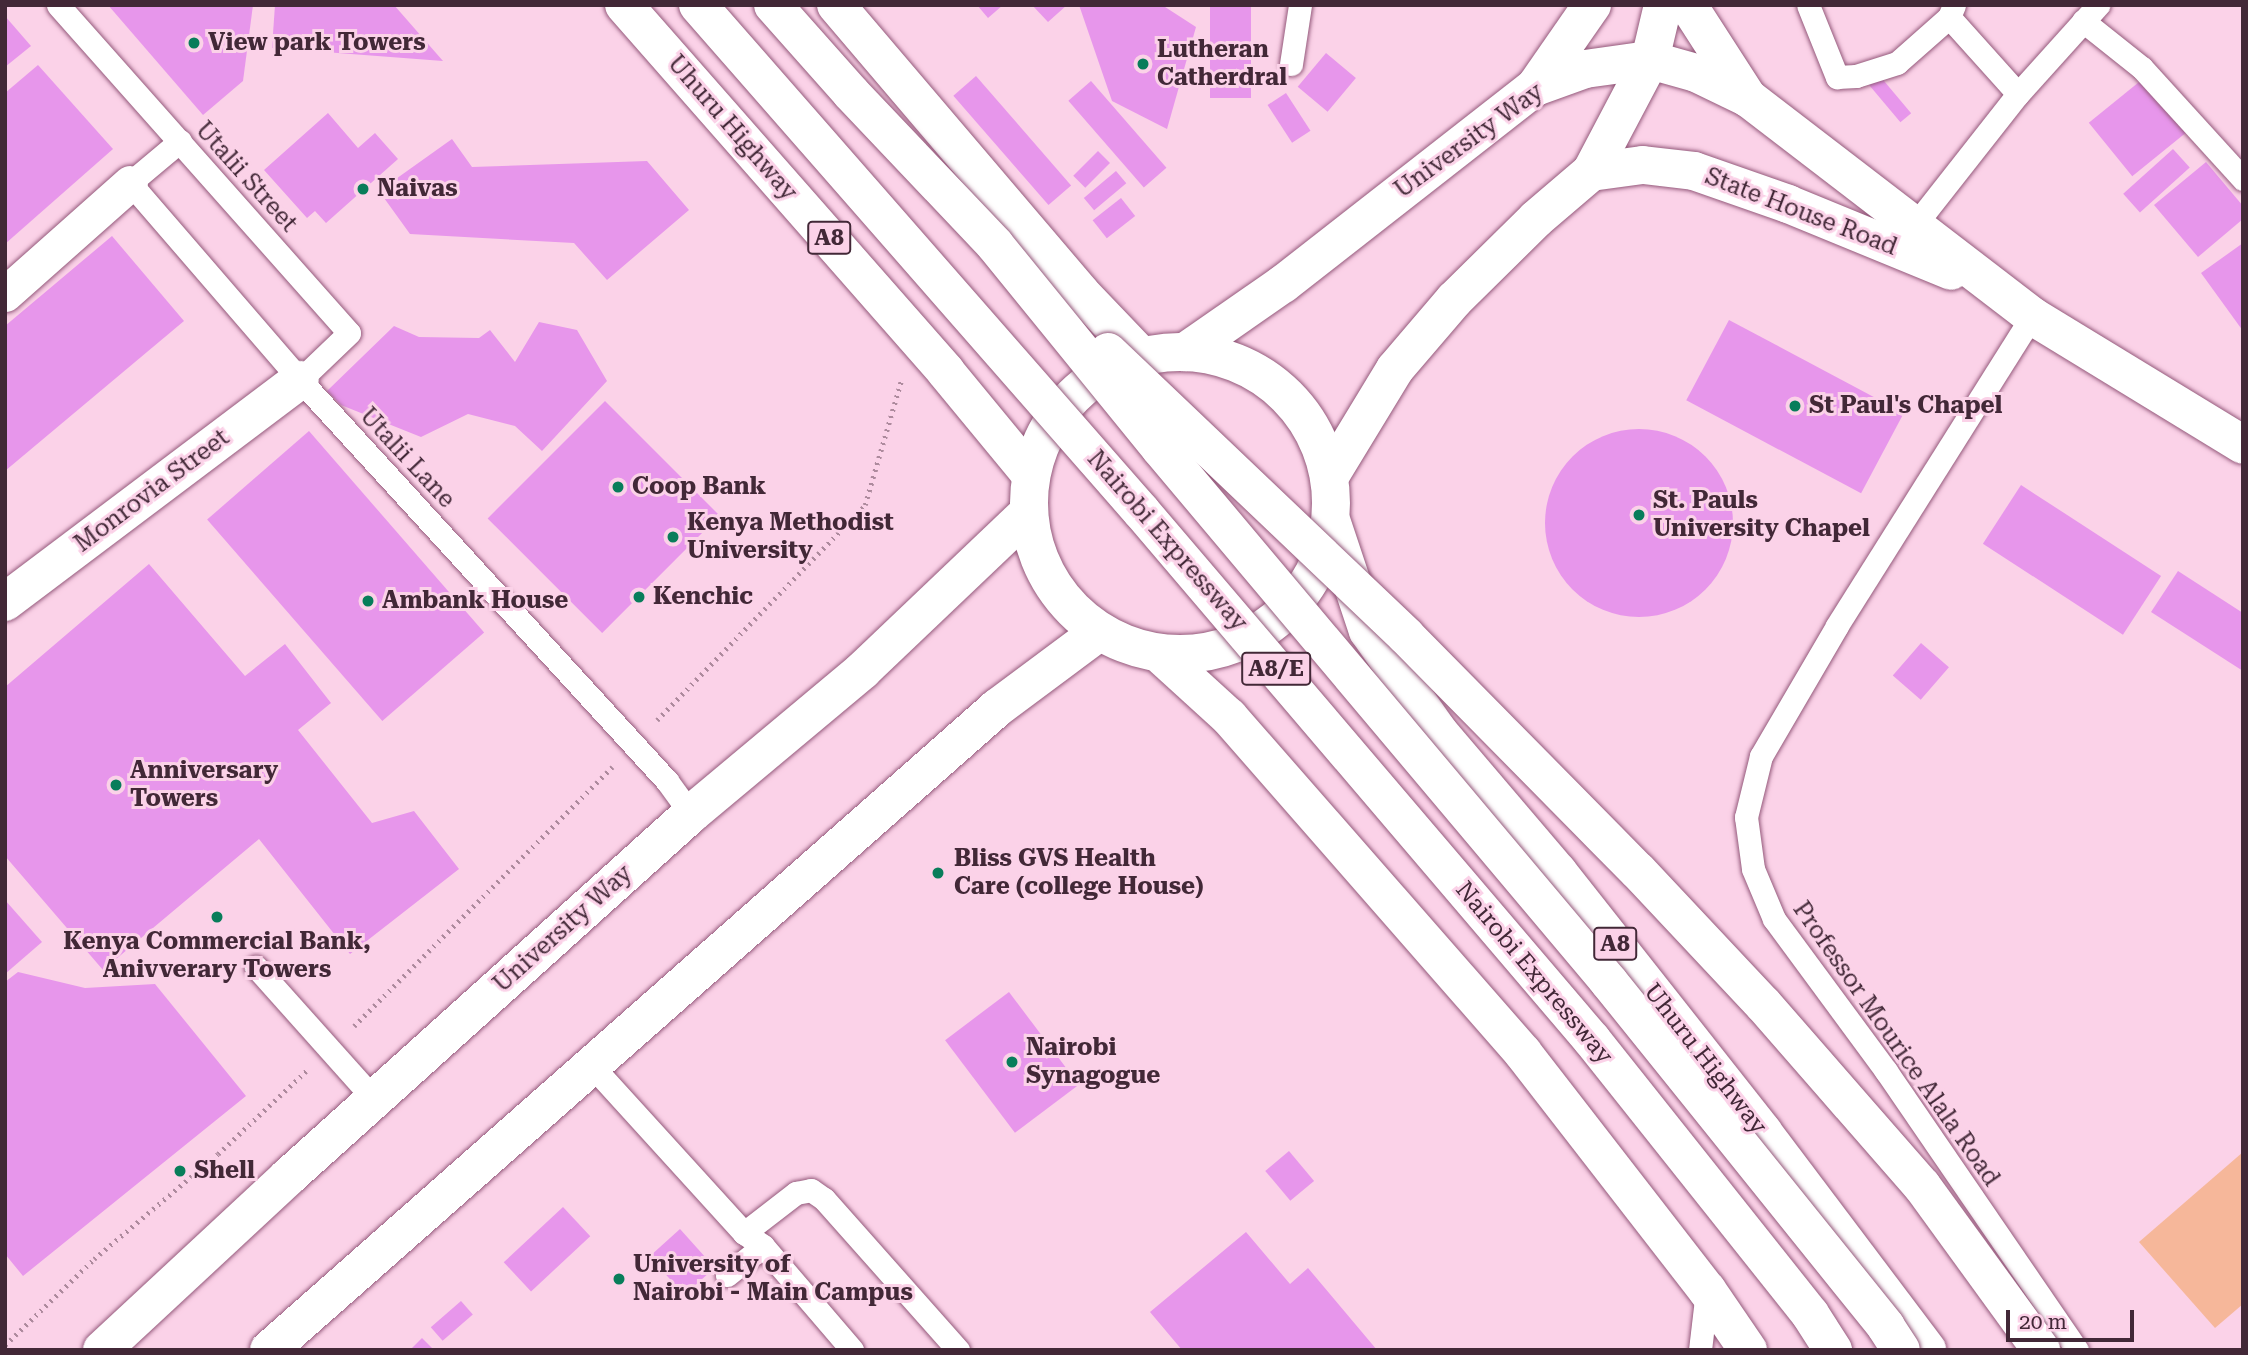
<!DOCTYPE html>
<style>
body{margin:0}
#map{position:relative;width:2248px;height:1355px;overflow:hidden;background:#fbd2e8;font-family:"Roboto Serif",serif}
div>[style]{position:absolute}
.green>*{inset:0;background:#f6b79a}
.building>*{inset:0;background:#e796eb;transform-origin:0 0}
.round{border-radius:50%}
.path>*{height:4.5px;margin-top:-2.25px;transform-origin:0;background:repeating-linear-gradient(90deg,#ad8a9d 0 2px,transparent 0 7px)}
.roads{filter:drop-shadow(0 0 2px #94597b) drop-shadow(0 0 2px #94597b)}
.service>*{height:23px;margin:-11.5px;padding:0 11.5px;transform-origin:11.5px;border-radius:11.5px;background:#fff}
.pedestrian>*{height:35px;margin:-17.5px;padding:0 17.5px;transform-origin:17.5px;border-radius:17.5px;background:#fff}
.minor>*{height:38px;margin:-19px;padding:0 19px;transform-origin:19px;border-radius:19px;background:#fff}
.tertiary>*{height:38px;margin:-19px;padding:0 19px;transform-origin:19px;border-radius:19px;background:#fff}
.trunk>*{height:38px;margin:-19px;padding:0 19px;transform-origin:19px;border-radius:19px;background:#fff}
.trunk>.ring{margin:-19px;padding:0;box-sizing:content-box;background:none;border:38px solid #fff;border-radius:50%}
.bridges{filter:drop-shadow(0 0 2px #94597b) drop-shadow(0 0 2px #94597b)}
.motorway-bridge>*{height:38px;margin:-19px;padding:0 19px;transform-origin:19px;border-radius:19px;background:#fff}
.dots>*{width:19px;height:19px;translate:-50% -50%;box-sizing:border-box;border:4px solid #fbd2e8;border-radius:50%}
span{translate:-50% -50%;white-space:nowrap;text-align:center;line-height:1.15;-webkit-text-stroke:6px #fbd2e8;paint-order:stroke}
.shield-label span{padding:2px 5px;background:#fbd2e8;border:2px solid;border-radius:5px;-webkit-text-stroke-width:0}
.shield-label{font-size:23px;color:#422837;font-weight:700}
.poi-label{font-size:24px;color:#422837;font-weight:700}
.left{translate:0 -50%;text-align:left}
.street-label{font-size:24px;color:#422837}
.frame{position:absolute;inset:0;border:7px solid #422837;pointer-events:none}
.scale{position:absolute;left:2006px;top:1310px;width:128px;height:32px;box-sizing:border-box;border:4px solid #422837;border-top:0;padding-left:9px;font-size:21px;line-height:24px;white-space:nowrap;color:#422837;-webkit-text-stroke:5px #fbd2e8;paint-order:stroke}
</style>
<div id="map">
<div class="green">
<i style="clip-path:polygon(2243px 1152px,2243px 1304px,2215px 1328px,2139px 1242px)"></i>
</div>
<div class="building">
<i style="clip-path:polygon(108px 5px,253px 5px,243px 81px,203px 115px)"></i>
<i style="clip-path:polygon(275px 5px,394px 5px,443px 61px,272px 48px)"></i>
<i style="clip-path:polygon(977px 5px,1003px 5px,988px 18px)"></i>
<i style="clip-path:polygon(1032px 5px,1067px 5px,1048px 22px)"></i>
<i style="clip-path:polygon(1079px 5px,1162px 5px,1196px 27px,1167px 129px,1112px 101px)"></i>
<i style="left:1210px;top:5px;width:41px;height:93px"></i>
<i style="clip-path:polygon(5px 16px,31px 46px,5px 67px)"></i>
<i style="left:1326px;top:53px;width:39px;height:44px;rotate:40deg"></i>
<i style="clip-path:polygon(38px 65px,113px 149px,5px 244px,5px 93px)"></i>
<i style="left:1879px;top:75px;width:50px;height:14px;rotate:50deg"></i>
<i style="left:976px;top:76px;width:145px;height:30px;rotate:49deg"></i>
<i style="left:2144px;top:78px;width:69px;height:71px;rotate:51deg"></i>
<i style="left:1091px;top:81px;width:115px;height:30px;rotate:49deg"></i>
<i style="left:1286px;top:93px;width:45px;height:22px;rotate:57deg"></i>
<i style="clip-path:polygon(328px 113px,358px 148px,375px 133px,398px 159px,326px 223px,315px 211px,307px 218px,264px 170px)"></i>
<i style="clip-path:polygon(452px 139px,472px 167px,647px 161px,689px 210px,607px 280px,574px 243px,410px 234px,379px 191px)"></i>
<i style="left:2173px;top:149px;width:25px;height:67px;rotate:48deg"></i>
<i style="left:1098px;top:151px;width:17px;height:35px;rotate:45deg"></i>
<i style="clip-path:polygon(2206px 162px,2243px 206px,2243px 219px,2198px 257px,2154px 205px)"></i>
<i style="left:1116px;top:171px;width:16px;height:42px;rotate:50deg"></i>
<i style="left:1121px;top:198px;width:23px;height:36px;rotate:52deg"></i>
<i style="clip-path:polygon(112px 236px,184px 321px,5px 471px,5px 326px)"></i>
<i style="clip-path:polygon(2243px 243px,2243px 331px,2201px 273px)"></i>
<i style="left:1729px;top:320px;width:198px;height:91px;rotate:28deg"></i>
<i style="clip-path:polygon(539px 322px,577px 330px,607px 381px,542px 451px,515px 426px,468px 414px,421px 437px,341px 405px,327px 391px,394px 326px,419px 337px,479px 338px,490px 330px,515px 362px)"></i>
<i style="left:605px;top:401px;width:162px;height:166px;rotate:45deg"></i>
<i class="round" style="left:1545px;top:429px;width:188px;height:188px"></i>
<i style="left:309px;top:431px;width:267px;height:135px;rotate:49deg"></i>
<i style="left:2021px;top:485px;width:167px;height:70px;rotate:33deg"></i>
<i style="clip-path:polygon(149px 564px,245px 676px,285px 644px,331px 703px,298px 730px,372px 823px,414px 811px,459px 869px,350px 954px,259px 839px,103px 970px,5px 856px,5px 687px)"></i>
<i style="clip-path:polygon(2178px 571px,2243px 613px,2243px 671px,2151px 612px)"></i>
<i style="left:1921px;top:643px;width:37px;height:43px;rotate:41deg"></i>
<i style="clip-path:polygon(5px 900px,42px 942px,5px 974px)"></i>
<i style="clip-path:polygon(18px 972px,85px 988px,155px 984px,246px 1096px,23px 1276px,5px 1254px,5px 982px)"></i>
<i style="left:1009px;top:992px;width:116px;height:80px;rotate:53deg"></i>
<i style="left:1289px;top:1151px;width:39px;height:31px;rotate:50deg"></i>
<i style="left:563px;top:1207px;width:40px;height:81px;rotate:47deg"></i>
<i style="left:680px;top:1229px;width:52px;height:41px;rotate:48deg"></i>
<i style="clip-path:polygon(1246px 1232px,1290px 1284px,1308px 1268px,1377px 1350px,1182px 1350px,1150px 1312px)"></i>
<i style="left:461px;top:1301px;width:18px;height:40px;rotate:49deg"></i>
<i style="clip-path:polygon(422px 1338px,434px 1350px,410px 1350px)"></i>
</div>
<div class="path">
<i style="left:657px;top:720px;width:299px;rotate:-45.9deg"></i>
<i style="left:865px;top:505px;width:129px;rotate:-73.8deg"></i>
<i style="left:354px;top:1026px;width:366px;rotate:-45.1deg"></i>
<i style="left:5px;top:1345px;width:124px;rotate:-44deg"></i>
<i style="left:94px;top:1259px;width:162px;rotate:-40.3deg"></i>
<i style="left:218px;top:1154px;width:122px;rotate:-43.3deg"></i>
</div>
<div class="roads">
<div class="service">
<i style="left:58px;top:5px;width:438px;rotate:48.4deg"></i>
<i style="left:349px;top:333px;width:68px;rotate:136.2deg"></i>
<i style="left:1808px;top:5px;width:78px;rotate:68.1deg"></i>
<i style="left:1837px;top:77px;width:19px;rotate:-3deg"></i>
<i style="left:1856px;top:76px;width:43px;rotate:-17.6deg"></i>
<i style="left:1897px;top:63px;width:69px;rotate:-41.5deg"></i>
<i style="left:1949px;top:17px;width:13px;rotate:-67deg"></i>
<i style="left:1949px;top:17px;width:103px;rotate:48.1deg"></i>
<i style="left:2083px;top:21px;width:75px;rotate:38.5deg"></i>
<i style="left:2142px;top:68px;width:150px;rotate:47.7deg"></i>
<i style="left:1291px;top:64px;width:60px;rotate:-81.3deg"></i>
<i style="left:180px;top:141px;width:65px;rotate:140deg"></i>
<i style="left:130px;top:183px;width:260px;rotate:49.2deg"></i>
<i style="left:300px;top:380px;width:544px;rotate:47.53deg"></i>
<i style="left:667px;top:781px;width:41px;rotate:54deg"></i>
<i style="left:1914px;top:226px;width:168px;rotate:-51.8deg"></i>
<i style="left:2018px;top:94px;width:120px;rotate:-48deg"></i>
<i style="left:2032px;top:316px;width:366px;rotate:122.2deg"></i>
<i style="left:1837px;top:626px;width:151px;rotate:120.3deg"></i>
<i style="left:1761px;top:756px;width:63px;rotate:103.8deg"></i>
<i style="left:1746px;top:817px;width:52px;rotate:82.3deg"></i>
<i style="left:1753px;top:869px;width:54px;rotate:67.2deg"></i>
<i style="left:1774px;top:919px;width:189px;rotate:53.6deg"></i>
<i style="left:1886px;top:1071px;width:338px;rotate:55.6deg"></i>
<i style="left:256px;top:967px;width:177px;rotate:48.2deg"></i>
<i style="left:593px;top:1067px;width:224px;rotate:47.7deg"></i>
<i style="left:744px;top:1233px;width:23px;rotate:34deg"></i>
<i style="left:763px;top:1246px;width:137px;rotate:49.4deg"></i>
<i style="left:744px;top:1233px;width:66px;rotate:-37.6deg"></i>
<i style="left:796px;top:1193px;width:15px;rotate:-11deg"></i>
<i style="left:811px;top:1190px;width:16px;rotate:35deg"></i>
<i style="left:824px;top:1199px;width:202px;rotate:48.4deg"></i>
<i style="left:727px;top:1275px;width:46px;rotate:-38.9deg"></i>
<i style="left:1700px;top:1350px;width:60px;rotate:-83.3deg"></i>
</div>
<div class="pedestrian">
<i style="left:5px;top:294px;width:167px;rotate:-41.6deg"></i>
</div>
<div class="minor">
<i style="left:5px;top:602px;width:369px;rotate:-37deg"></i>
</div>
<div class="tertiary">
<i style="left:1688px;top:5px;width:111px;rotate:57.2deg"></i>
<i style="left:1535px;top:87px;width:100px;rotate:-55.2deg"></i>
<i style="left:1591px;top:172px;width:52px;rotate:-7.7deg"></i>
<i style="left:1643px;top:165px;width:51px;rotate:6.7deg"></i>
<i style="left:1694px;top:171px;width:100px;rotate:19.3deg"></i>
<i style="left:1788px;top:204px;width:176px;rotate:22.3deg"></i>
<i style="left:1185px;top:352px;width:119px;rotate:-34.8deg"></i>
<i style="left:1283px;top:284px;width:320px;rotate:-38deg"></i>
<i style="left:1535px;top:87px;width:53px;rotate:-19.8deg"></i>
<i style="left:1585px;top:69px;width:66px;rotate:-7.9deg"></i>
<i style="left:1650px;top:60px;width:48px;rotate:15.8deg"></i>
<i style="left:1696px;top:73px;width:58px;rotate:25.7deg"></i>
<i style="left:1748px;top:98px;width:358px;rotate:37.5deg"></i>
<i style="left:2032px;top:316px;width:247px;rotate:31.4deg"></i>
<i style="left:1330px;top:476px;width:125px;rotate:-58.7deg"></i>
<i style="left:1395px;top:369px;width:91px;rotate:-49.5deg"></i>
<i style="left:1454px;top:300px;width:115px;rotate:-44.6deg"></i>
<i style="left:1536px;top:219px;width:72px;rotate:-40.5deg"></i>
<i style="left:1591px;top:172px;width:127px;rotate:-62.2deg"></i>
<i style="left:1650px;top:60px;width:57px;rotate:-76.7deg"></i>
</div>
<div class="trunk">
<i style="left:624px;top:5px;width:488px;rotate:48.7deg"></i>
<i style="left:946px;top:372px;width:132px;rotate:50.5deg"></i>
<i style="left:836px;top:5px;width:378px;rotate:49.6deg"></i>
<i style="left:1081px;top:293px;width:88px;rotate:46.4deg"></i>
<i class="ring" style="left:1029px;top:352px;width:264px;height:264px"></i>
<i style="left:1332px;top:523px;width:114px;rotate:71.6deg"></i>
<i style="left:1368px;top:631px;width:122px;rotate:55deg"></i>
<i style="left:1438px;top:731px;width:185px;rotate:49.6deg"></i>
<i style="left:1558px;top:872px;width:331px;rotate:51.7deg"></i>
<i style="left:1763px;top:1132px;width:273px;rotate:53deg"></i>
<i style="left:1163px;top:657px;width:89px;rotate:42.3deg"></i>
<i style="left:1229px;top:717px;width:446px;rotate:48.8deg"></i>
<i style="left:1523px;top:1053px;width:300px;rotate:52.2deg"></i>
<i style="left:1707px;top:1290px;width:73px;rotate:55.7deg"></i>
<i style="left:102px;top:1350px;width:254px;rotate:-42.9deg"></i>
<i style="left:288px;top:1177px;width:542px;rotate:-42.01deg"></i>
<i style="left:691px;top:814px;width:224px;rotate:-39.9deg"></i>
<i style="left:863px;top:670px;width:226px;rotate:-43.6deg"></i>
<i style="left:269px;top:1350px;width:971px;rotate:-41.41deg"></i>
<i style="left:997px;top:708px;width:127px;rotate:-36.7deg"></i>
</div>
</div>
<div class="bridges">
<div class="motorway-bridge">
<i style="left:698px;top:5px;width:673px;rotate:48.8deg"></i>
<i style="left:1141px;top:511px;width:695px;rotate:49.55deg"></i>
<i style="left:1592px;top:1040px;width:350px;rotate:51.5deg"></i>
<i style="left:1810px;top:1314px;width:43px;rotate:57.4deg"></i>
<i style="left:773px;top:5px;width:118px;rotate:48.4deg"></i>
<i style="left:851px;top:93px;width:209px;rotate:46.5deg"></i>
<i style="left:995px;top:245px;width:262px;rotate:50.9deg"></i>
<i style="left:1160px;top:448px;width:698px;rotate:49.94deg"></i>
<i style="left:1609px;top:982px;width:442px;rotate:51.2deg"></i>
<i style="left:1886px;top:1327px;width:27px;rotate:57deg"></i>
<i style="left:1108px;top:352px;width:412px;rotate:43.6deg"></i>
<i style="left:1406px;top:636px;width:330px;rotate:45.4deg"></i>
<i style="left:1638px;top:871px;width:183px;rotate:46.8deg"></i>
<i style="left:1763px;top:1004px;width:242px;rotate:48.9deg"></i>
<i style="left:1922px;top:1186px;width:203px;rotate:54deg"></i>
</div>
</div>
<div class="dots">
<i style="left:194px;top:43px;background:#087d5a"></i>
<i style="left:1143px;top:64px;background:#087d5a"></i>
<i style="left:363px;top:189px;background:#087d5a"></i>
<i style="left:1795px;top:406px;background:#087d5a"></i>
<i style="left:618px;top:487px;background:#087d5a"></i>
<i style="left:1639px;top:515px;background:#087d5a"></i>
<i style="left:673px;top:537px;background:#087d5a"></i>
<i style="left:639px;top:597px;background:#087d5a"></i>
<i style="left:368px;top:601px;background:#087d5a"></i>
<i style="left:116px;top:785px;background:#087d5a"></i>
<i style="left:938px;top:873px;background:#087d5a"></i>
<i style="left:217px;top:917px;background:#087d5a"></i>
<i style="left:1012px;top:1062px;background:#087d5a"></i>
<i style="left:180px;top:1171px;background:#087d5a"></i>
<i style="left:619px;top:1279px;background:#087d5a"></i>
</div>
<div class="shield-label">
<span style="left:829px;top:238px">A8</span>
<span style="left:1276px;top:669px">A8/E</span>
<span style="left:1615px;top:944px">A8</span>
</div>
<div class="poi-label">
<span class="left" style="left:208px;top:43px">View park Towers</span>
<span class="left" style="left:1157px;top:64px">Lutheran<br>Catherdral</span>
<span class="left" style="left:377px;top:189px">Naivas</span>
<span class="left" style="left:1809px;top:406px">St Paul's Chapel</span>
<span class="left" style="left:632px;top:487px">Coop Bank</span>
<span class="left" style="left:1653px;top:515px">St. Pauls<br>University Chapel</span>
<span class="left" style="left:687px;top:537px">Kenya Methodist<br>University</span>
<span class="left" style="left:653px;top:597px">Kenchic</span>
<span class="left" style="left:382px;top:601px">Ambank House</span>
<span class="left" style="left:130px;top:785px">Anniversary<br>Towers</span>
<span class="left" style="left:954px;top:873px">Bliss GVS Health<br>Care (college House)</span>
<span style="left:217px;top:956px">Kenya Commercial Bank,<br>Anivverary Towers</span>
<span class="left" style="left:1026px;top:1062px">Nairobi<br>Synagogue</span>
<span class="left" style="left:194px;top:1171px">Shell</span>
<span class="left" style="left:633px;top:1279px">University of<br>Nairobi - Main Campus</span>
</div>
<div class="street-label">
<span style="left:732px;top:128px;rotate:49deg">Uhuru Highway</span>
<span style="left:1469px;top:141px;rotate:-36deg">University Way</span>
<span style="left:246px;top:177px;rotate:48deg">Utalii Street</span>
<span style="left:1801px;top:212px;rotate:21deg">State House Road</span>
<span style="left:407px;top:458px;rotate:47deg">Utalii Lane</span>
<span style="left:152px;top:491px;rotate:-37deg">Monrovia Street</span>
<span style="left:1167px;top:541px;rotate:49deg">Nairobi Expressway</span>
<span style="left:563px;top:929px;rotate:-42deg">University Way</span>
<span style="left:1534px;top:973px;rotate:50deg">Nairobi Expressway</span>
<span style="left:1896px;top:1044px;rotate:55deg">Professor Mourice Alala Road</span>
<span style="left:1705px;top:1059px;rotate:52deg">Uhuru Highway</span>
</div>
<div class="frame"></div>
<div class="scale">20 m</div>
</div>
